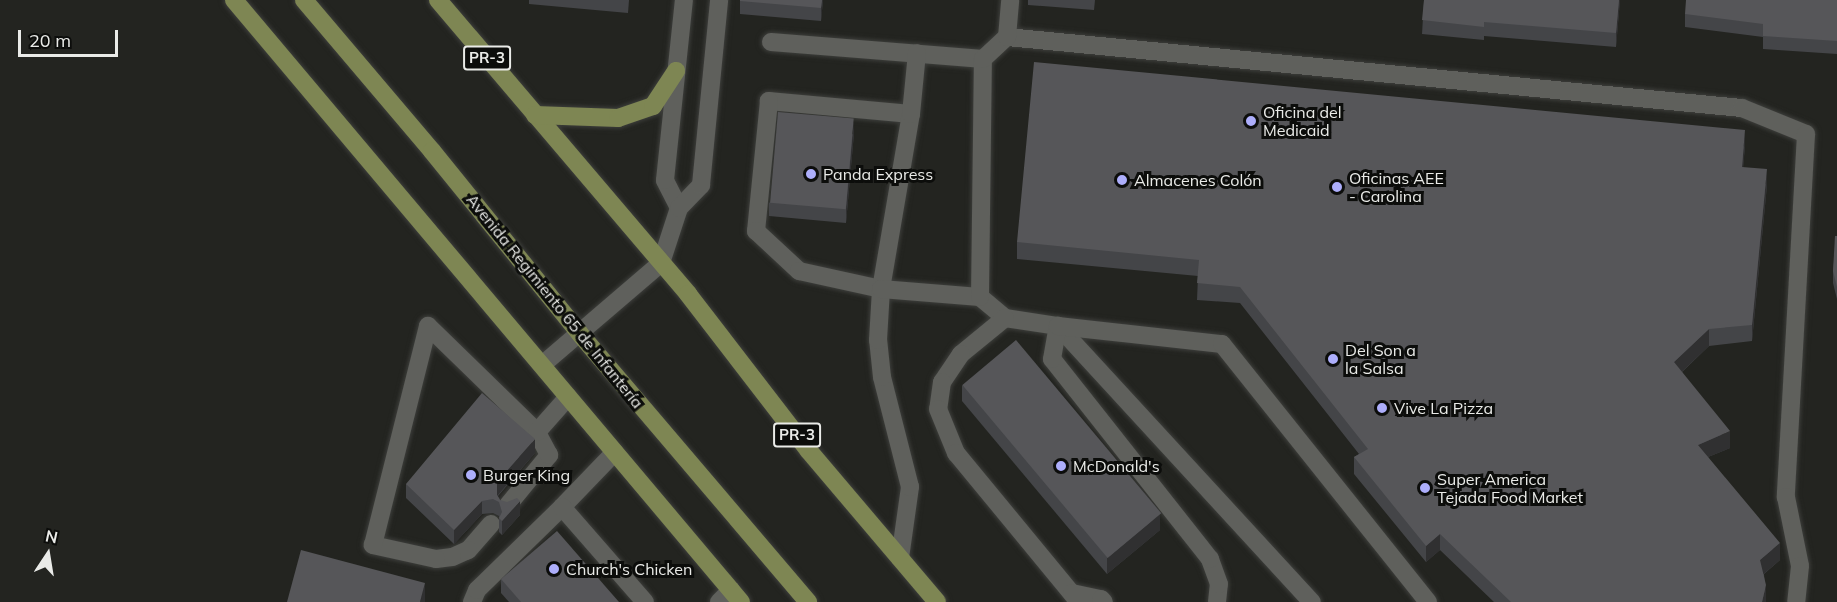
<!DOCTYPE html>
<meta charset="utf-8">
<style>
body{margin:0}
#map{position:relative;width:1837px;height:602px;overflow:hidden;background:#232420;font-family:Mulish,sans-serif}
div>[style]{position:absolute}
.roads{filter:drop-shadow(0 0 2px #3d3e3b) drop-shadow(0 0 2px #3d3e3b)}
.minor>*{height:18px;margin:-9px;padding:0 9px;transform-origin:9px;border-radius:9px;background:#5f605c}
.major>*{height:18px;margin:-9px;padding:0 9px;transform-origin:9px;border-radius:9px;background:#7e8653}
.wall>*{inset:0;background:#444548}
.shaded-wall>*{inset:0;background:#303031}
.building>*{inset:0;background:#565659;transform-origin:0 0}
.dots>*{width:16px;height:16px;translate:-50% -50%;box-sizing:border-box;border:3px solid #0c0d0b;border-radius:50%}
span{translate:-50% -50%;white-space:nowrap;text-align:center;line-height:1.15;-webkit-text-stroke:6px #0c0d0b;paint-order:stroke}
.shield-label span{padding:2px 4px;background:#0c0d0b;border:2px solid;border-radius:4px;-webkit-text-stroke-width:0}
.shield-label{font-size:15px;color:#eaebe8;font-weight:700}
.poi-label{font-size:16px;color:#eaebe8}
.left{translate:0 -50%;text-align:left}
.street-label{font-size:16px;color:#eaebe8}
.north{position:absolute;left:18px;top:524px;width:60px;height:60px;-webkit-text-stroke:4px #0c0d0b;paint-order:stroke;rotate:12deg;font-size:16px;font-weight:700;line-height:24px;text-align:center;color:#eaebe8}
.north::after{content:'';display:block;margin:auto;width:21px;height:27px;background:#eaebe8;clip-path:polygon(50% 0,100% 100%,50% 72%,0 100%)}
.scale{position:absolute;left:18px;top:30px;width:100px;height:27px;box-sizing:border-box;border:3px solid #eaebe8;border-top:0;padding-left:8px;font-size:18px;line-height:21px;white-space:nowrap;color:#eaebe8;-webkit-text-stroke:4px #0c0d0b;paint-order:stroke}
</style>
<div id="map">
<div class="roads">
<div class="minor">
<i style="left:1007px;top:37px;width:738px;rotate:5.52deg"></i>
<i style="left:1742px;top:108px;width:69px;rotate:22.1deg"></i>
<i style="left:1806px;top:134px;width:364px;rotate:93.2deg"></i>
<i style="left:1786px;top:497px;width:70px;rotate:78.5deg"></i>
<i style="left:1800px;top:566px;width:36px;rotate:96deg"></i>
<i style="left:771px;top:42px;width:213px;rotate:4.6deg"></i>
<i style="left:911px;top:114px;width:143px;rotate:-174.8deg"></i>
<i style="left:769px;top:101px;width:131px;rotate:95.7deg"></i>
<i style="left:756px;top:231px;width:59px;rotate:42.9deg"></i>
<i style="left:799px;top:271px;width:84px;rotate:12.4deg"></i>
<i style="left:881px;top:289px;width:178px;rotate:-80.3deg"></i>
<i style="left:911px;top:114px;width:61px;rotate:-84.4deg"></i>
<i style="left:679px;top:208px;width:31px;rotate:-117deg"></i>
<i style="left:665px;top:180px;width:181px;rotate:-84deg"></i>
<i style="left:980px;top:297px;width:33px;rotate:40deg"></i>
<i style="left:1005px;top:318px;width:54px;rotate:8.6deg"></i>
<i style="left:1058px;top:326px;width:375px;rotate:47.4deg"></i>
<i style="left:1005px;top:318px;width:57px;rotate:140.7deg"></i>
<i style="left:961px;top:354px;width:34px;rotate:124deg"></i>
<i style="left:942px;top:382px;width:27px;rotate:98deg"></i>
<i style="left:938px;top:409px;width:48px;rotate:67.8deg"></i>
<i style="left:956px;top:453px;width:193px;rotate:50.5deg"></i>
<i style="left:542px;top:365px;width:157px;rotate:-40.6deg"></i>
<i style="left:661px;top:263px;width:58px;rotate:-71.9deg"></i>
<i style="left:679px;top:208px;width:32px;rotate:-46deg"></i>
<i style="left:701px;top:185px;width:186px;rotate:-84.4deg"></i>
<i style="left:508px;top:505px;width:65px;rotate:-50.6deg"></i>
<i style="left:549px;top:455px;width:26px;rotate:-118deg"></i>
<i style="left:562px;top:507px;width:76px;rotate:-46.1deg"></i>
<i style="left:491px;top:524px;width:35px;rotate:131deg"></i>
<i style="left:468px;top:550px;width:17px;rotate:156deg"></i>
<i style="left:452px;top:557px;width:16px;rotate:173deg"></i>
<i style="left:436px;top:559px;width:65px;rotate:-167.5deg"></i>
<i style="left:373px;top:545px;width:226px;rotate:-75.9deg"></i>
<i style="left:428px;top:326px;width:152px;rotate:44.2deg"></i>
<i style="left:537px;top:432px;width:47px;rotate:-48.5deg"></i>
<i style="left:900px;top:558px;width:72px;rotate:-82deg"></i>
<i style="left:910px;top:487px;width:114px;rotate:-104.3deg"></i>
<i style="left:882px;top:377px;width:37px;rotate:-96deg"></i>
<i style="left:878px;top:340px;width:51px;rotate:-86.6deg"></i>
<i style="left:881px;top:289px;width:99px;rotate:4.6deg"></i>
<i style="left:980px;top:297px;width:238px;rotate:-89.3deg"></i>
<i style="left:983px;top:59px;width:33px;rotate:-43deg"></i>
<i style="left:1007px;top:37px;width:37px;rotate:-85deg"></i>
<i style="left:1072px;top:593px;width:30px;rotate:12deg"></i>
<i style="left:1101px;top:599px;width:4px;rotate:45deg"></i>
<i style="left:472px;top:602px;width:13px;rotate:-67deg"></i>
<i style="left:477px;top:590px;width:119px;rotate:-44.3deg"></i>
<i style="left:562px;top:507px;width:126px;rotate:48.9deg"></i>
<i style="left:719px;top:602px;width:17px;rotate:-45deg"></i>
<i style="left:1217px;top:602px;width:18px;rotate:-84deg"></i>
<i style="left:1219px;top:584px;width:27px;rotate:-110deg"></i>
<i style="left:1210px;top:559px;width:255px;rotate:-128.3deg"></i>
<i style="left:1052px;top:359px;width:34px;rotate:-80deg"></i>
<i style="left:1058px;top:326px;width:165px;rotate:6.3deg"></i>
<i style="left:1222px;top:344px;width:330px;rotate:51.4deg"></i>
</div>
<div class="major">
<i style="left:234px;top:0;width:787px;rotate:49.9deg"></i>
<i style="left:304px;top:0;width:198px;rotate:49.7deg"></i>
<i style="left:432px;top:151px;width:235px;rotate:51deg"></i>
<i style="left:580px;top:334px;width:352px;rotate:49.6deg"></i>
<i style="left:438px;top:0;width:386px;rotate:49.6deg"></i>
<i style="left:688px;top:294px;width:198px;rotate:52.4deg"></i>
<i style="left:809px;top:451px;width:198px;rotate:49.7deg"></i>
<i style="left:535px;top:115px;width:83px;rotate:2.1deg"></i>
<i style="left:618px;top:118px;width:37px;rotate:-19deg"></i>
<i style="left:653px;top:106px;width:42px;rotate:-56.7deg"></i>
</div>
</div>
<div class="wall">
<i style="clip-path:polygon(529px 0,629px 0,628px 13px,529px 4px)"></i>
<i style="clip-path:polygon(740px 0,823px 0,821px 21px,740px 14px)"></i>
<i style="clip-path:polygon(1028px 0,1095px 0,1094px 10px,1028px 5px)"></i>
<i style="clip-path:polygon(1424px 0,1620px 0,1616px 47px,1484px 36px,1484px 40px,1422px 34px)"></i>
<i style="clip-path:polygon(1837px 0,1837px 54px,1763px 49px,1763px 37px,1685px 27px,1685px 14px)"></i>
<i style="clip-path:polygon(854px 133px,846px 223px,769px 216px,769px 203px)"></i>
<i style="clip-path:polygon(1745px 146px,1743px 167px,1767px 185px,1752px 341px,1709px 346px,1682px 372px,1730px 448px,1708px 457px,1780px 560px,1764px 574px,1766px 602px,1494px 602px,1440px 550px,1426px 562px,1354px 474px,1354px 457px,1359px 454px,1240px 303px,1197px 300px,1198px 276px,1017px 259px,1017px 242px)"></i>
<i style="clip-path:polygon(1837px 236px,1837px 299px,1833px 283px,1833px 271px)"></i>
<i style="clip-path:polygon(962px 385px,1160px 530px,1107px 574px,962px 401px)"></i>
<i style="clip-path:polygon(535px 453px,498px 496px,500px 500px,520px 515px,502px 535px,499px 532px,499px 516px,493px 513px,482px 514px,454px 544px,406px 498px,406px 484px)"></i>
<i style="clip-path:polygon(501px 579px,619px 602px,509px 602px,501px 593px)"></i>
</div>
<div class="shaded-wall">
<i style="clip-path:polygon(822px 0,823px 0,821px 21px,821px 8px)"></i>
<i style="clip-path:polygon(1619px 0,1620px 0,1616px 47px,1616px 33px)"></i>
<i style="clip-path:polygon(854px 119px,854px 133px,846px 223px,846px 209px)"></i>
<i style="clip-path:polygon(1745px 130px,1745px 146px,1742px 183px,1742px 167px)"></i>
<i style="clip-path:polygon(1767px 169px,1767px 185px,1752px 341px,1752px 325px)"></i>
<i style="clip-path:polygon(1709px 329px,1709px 346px,1674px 379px,1674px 362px)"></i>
<i style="clip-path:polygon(1730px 431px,1730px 448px,1698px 461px,1698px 445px)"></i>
<i style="clip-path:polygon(535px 439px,535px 453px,497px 496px,497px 482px)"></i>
<i style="clip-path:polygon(482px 501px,482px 514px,454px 544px,454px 530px)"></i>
<i style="clip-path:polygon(520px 501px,520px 515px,502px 535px,502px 521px)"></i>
<i style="clip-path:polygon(1160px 514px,1160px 530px,1107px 574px,1107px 558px)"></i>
<i style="clip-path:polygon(1440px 534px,1440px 550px,1426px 562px,1426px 546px)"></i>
<i style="clip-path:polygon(1780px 543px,1780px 560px,1760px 577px,1760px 560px)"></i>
<i style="clip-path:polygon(425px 583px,425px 602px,420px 602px)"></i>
<i style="clip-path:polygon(1766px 585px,1766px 602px,1762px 602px)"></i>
</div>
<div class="building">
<i style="clip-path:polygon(740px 0,822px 0,821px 8px,740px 1px)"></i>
<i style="clip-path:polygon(1424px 0,1619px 0,1616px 33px,1484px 22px,1484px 27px,1422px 20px)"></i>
<i style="clip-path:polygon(1686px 0,1837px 0,1837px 41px,1763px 36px,1763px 24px,1685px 14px)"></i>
<i style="clip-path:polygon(1034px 62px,1745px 130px,1742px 167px,1767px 169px,1752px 325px,1709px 329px,1674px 362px,1730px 431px,1698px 445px,1780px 543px,1760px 560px,1766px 585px,1762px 602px,1511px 602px,1440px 534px,1426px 546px,1354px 457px,1368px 449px,1240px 287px,1197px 283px,1199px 260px,1017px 242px)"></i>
<i style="left:778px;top:112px;width:76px;height:91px;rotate:5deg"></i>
<i style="clip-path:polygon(1835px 236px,1837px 236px,1837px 287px,1833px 271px)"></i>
<i style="left:1016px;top:340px;width:226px;height:70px;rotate:50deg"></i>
<i style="clip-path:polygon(482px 393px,535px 439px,497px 482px,497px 495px,500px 500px,507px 502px,517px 498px,520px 501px,502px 521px,499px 518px,502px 512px,499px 502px,493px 499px,482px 501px,454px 530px,406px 484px)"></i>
<i style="clip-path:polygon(557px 531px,619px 602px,521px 602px,501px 579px)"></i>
<i style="clip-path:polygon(301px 550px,425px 583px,420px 602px,287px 602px)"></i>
</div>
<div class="dots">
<i style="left:1251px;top:121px;background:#adaefb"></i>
<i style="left:811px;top:174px;background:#adaefb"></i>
<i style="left:1122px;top:180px;background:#adaefb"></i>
<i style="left:1337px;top:187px;background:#adaefb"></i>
<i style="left:1333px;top:359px;background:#adaefb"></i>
<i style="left:1382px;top:408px;background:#adaefb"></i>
<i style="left:1061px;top:466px;background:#adaefb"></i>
<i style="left:471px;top:475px;background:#adaefb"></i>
<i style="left:1425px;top:488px;background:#adaefb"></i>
<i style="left:554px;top:569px;background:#adaefb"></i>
</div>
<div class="shield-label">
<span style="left:487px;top:58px">PR-3</span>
<span style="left:797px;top:435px">PR-3</span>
</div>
<div class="poi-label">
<span class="left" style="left:1263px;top:121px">Oficina del<br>Medicaid</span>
<span class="left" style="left:823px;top:174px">Panda Express</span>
<span class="left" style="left:1349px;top:187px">Oficinas AEE<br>- Carolina</span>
<span class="left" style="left:1134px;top:180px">Almacenes Colón</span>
<span class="left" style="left:1345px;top:359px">Del Son a<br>la Salsa</span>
<span class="left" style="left:1394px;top:408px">Vive La Pizza</span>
<span class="left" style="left:1073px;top:466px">McDonald's</span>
<span class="left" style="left:483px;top:475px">Burger King</span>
<span class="left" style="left:1437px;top:488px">Super America<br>Tejada Food Market</span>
<span class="left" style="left:566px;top:569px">Church's Chicken</span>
</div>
<div class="street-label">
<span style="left:555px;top:301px;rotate:51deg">Avenida Regimiento 65 de Infantería</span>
</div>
<div class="north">N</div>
<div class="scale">20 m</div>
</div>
